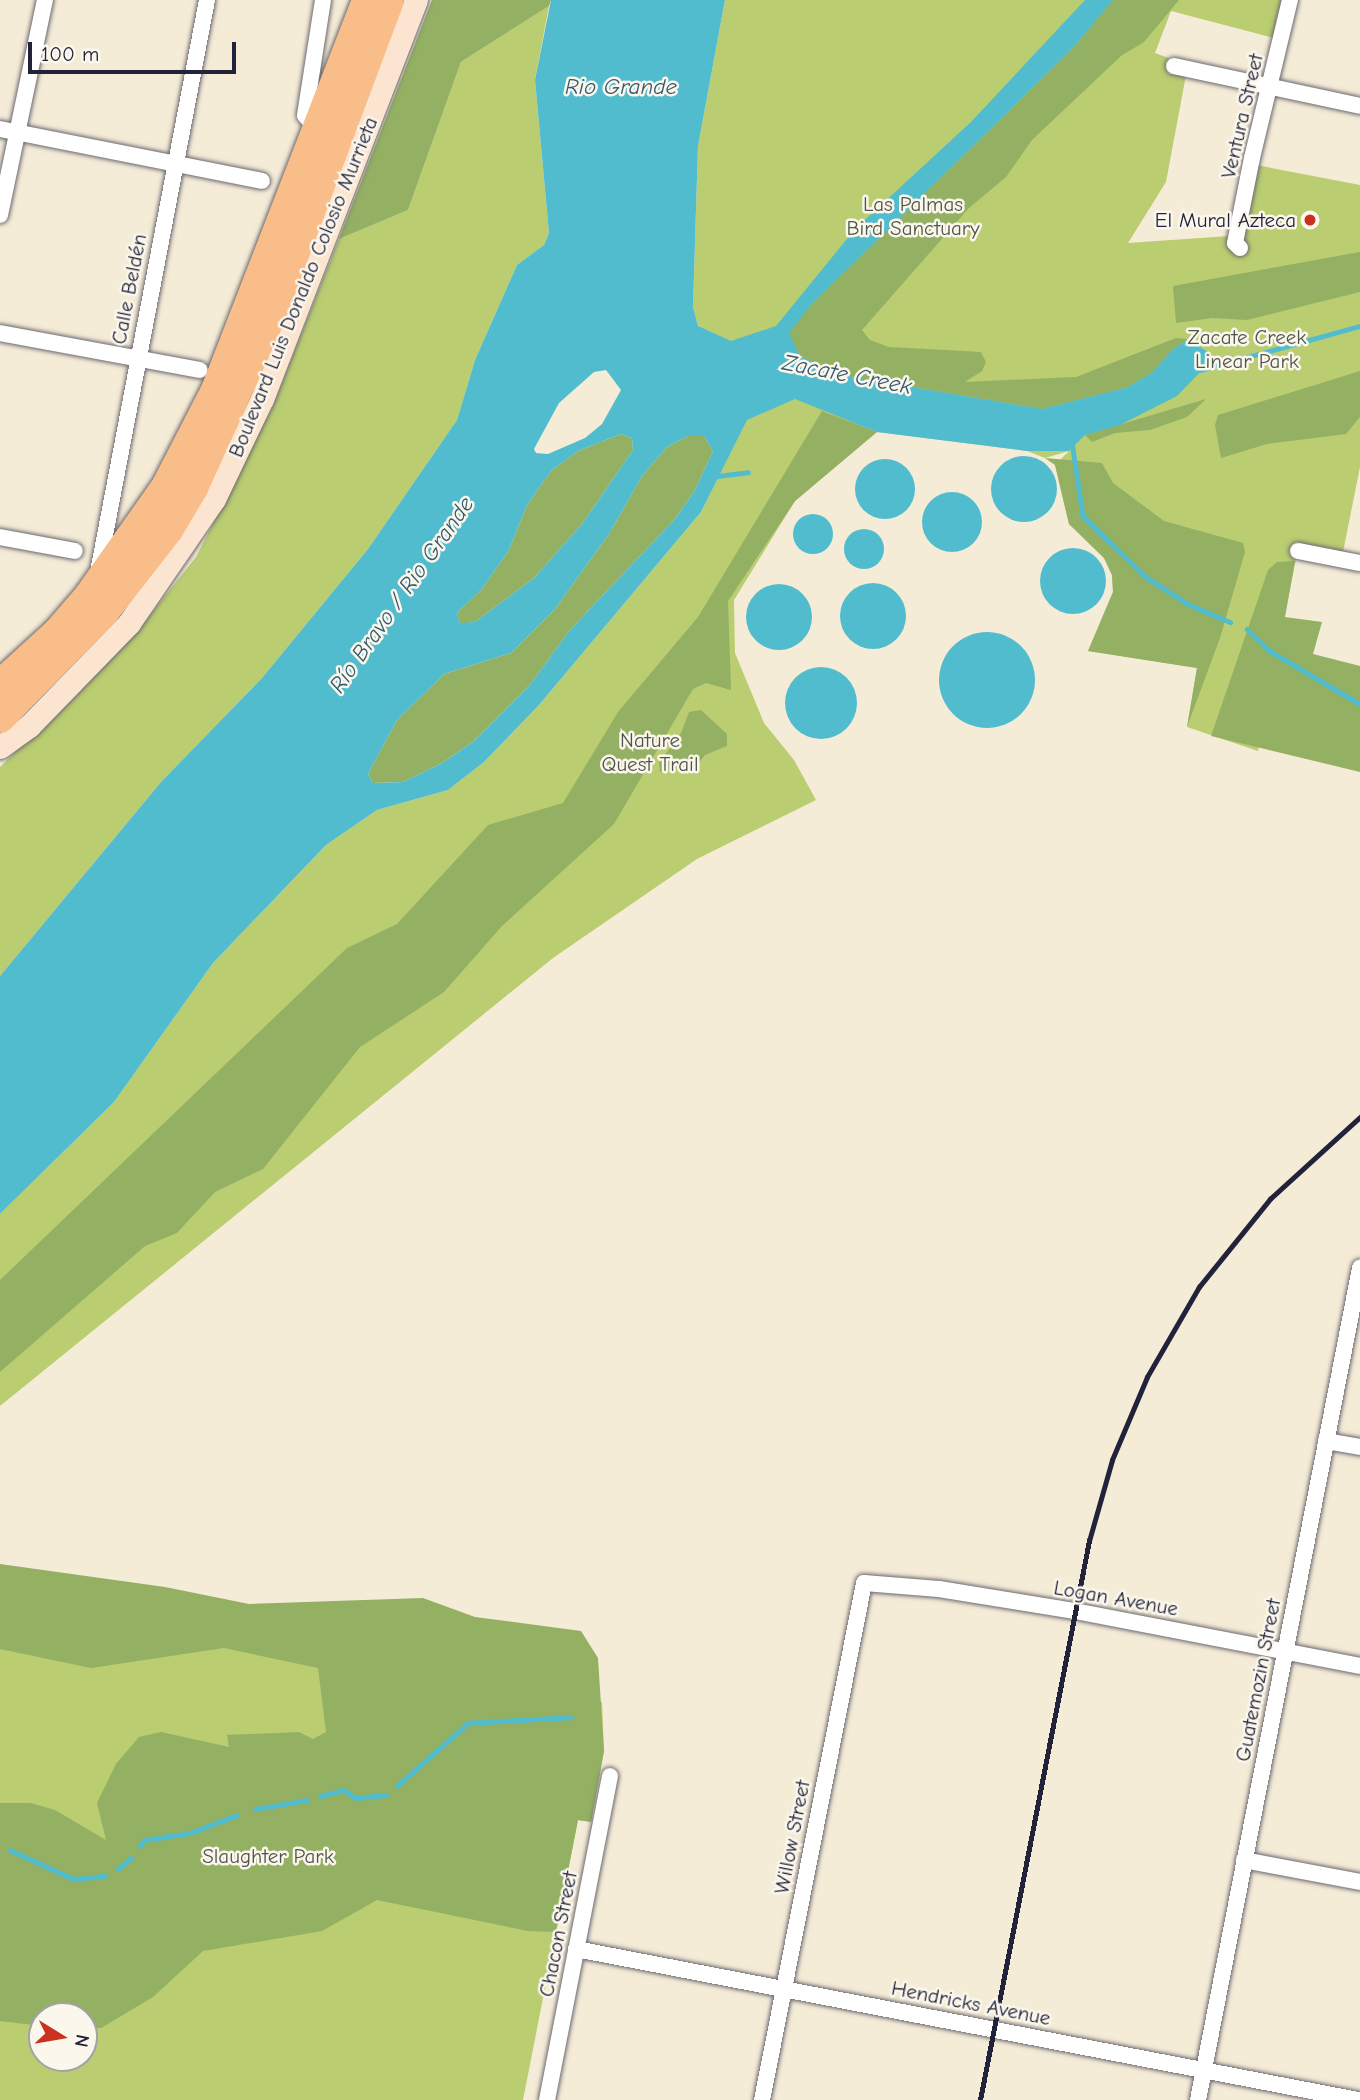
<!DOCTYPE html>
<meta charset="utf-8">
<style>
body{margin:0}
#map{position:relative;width:1360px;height:2100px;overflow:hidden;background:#f5ecd7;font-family:"Comic Neue",sans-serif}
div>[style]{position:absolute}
.green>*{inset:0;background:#bacd71}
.forest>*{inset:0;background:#93b063}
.water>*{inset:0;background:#52bccf}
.round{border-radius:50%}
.stream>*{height:4.5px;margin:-2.25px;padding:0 2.25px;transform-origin:2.25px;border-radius:2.25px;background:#52bccf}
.roads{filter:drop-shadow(0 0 2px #6c6972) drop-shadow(0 0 2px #6c6972)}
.street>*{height:16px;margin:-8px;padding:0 8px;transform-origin:8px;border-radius:8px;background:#fff}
.secondary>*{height:23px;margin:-11.5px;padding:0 11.5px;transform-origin:11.5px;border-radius:11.5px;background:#fce5d0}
.highway>*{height:30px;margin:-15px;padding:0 15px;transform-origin:15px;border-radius:15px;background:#f8bd89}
.rail>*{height:4.5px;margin:-2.25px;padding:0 2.25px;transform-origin:2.25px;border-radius:2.25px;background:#22223b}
.dots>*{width:19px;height:19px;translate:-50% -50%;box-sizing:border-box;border:4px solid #fbf7ec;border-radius:50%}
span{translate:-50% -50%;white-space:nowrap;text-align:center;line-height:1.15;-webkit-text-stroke:5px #fbf7ec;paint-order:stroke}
.street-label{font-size:21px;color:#22223b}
.park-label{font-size:21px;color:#50554b}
.poi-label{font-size:21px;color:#22223b}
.right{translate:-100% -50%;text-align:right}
.water-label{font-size:23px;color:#33586f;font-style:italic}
.north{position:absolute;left:28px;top:2002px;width:70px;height:70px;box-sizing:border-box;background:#fbf7ec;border:2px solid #a4a2a5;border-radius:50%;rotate:101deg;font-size:19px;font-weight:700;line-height:28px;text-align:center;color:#22223b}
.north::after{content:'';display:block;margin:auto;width:24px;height:32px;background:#c8321e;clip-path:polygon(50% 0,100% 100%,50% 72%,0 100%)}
.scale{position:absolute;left:28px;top:42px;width:208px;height:32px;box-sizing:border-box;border:4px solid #22223b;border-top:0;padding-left:9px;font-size:21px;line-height:24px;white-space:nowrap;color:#22223b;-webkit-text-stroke:5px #fbf7ec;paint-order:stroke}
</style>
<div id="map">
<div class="green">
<i style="clip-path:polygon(725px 0,1283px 0,1274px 38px,1171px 11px,1155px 53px,1171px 59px,1186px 75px,1166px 182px,1128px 243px,1229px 236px,1246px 163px,1360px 185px,1360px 467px,1343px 552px,1299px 544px,1258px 751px,1187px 727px,1197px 668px,1088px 651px,1113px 592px,1112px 575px,1104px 558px,1069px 524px,1055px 465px,1069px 451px,1045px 458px,1027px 451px,877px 432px,795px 501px,734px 600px,735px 653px,764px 723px,794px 760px,816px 800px,697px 859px,553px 958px,0 1406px,0 1214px,114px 1102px,213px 963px,326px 845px,377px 810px,448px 790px,484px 762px,539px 705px,701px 512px,746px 420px,794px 399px,698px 326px,693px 307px,698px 146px)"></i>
<i style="clip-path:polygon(549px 6px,535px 80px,549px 233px,544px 245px,517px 265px,475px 360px,457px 420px,368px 549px,262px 678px,161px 782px,0 976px,0 767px,138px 630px,196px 557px,272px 408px,339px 239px,408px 210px,461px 62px)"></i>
<i style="clip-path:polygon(evenodd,0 1581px,602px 1702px,604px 1751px,591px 1822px,578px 1820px,523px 2100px,0 2100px,0 1581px,42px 2016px,84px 2016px,84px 2058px,42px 2058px,42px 2016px)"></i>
</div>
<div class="forest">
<i style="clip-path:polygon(432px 0,551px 0,549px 6px,461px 62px,408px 210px,339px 239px)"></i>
<i style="clip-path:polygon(1113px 0,1179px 0,1144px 42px,1121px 56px,1032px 140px,1006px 177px,969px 208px,862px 330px,870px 340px,889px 347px,981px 352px,986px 362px,982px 371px,965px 382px,1076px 377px,1176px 338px,1188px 339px,1172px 350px,1153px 372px,1128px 387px,1042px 409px,836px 374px,800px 356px,788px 333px,811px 305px,1073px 48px)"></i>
<i style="clip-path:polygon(1360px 252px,1360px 292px,1247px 320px,1212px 318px,1176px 323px,1173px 286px)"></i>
<i style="clip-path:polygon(1360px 371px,1360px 417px,1346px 434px,1267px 444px,1221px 458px,1215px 425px,1218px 415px)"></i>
<i style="clip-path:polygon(1206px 399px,1187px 417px,1150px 430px,1115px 433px,1092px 442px,1085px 435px)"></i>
<i style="clip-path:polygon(822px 411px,877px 432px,795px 501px,728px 601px,731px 690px,706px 683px,693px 689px,614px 824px,502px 926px,444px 992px,360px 1047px,263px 1169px,215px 1192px,177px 1233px,145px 1246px,0 1372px,0 1280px,347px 948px,397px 924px,488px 825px,563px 803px,618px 712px,698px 617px)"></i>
<i style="clip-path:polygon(621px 434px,632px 438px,633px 450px,582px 524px,534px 578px,475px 622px,460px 624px,457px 613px,482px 589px,509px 550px,527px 505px,551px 471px,578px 451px)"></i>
<i style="clip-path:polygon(688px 436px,704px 436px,713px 451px,695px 490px,675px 519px,570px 630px,529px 686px,474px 741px,442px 763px,403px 782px,373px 783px,368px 774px,397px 720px,444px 674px,511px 653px,555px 609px,609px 534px,642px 476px,667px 447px)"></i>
<i style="clip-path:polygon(1045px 458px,1102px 463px,1113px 483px,1164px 521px,1243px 543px,1245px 552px,1220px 638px,1187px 727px,1197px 668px,1088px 651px,1113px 592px,1112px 575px,1104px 558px,1069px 524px,1055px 465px)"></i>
<i style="clip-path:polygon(1295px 561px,1285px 617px,1322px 622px,1313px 654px,1360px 666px,1360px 772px,1211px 736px,1268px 570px,1277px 562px)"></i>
<i style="clip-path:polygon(701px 710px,727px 734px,727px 746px,705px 755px,698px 764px,660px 772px,659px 763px,681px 733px,689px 712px)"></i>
<i style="clip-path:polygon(0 1564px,165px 1587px,249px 1604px,423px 1598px,475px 1617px,581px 1631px,598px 1658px,604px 1751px,591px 1822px,578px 1820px,556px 1932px,528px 1931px,377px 1900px,322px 1931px,203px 1951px,153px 1997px,101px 2028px,84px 2028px,84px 2016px,42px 2016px,42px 2026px,0 2021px,0 1803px,31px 1803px,55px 1810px,106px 1840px,97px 1803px,116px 1764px,139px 1737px,161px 1732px,229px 1747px,227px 1735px,299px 1732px,313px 1739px,326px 1732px,318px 1668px,224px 1648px,91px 1668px,0 1649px)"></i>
</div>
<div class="water">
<i style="clip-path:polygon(evenodd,551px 0,725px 0,698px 146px,693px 307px,698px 326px,731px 341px,776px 326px,855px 229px,971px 122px,1085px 0,1113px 0,1073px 48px,811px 305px,789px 333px,800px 356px,836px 374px,1042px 409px,1128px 387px,1153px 372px,1172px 350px,1188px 339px,1208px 352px,1208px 364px,1177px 396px,1120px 425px,1085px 435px,1069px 451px,1027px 451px,877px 432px,795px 399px,747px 420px,701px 512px,539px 705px,484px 762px,448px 790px,377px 810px,326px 845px,213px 963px,114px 1102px,0 1214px,0 976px,161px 782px,262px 678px,368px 549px,457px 420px,475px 360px,517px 265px,544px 245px,549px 233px,535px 80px,551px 0,606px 370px,621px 390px,602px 424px,585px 438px,548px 454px,536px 453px,534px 449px,559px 403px,594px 372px,606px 370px,551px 0,621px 434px,632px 438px,633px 450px,582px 524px,534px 578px,475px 622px,460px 623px,457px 613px,482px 589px,509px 550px,527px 505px,551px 471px,578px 451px,621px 434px,551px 0,688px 436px,704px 436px,713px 451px,695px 490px,675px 519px,570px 630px,529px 686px,474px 741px,442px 763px,403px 782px,373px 783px,368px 774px,397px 720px,444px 674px,511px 653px,555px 609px,609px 534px,642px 476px,667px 447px,688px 436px)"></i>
<i class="round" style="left:991px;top:456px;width:66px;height:66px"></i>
<i class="round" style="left:855px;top:459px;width:60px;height:60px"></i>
<i class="round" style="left:922px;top:492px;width:60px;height:60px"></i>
<i class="round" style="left:793px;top:514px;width:40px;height:40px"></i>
<i class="round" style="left:844px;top:529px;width:40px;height:40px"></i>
<i class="round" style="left:1040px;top:548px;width:66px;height:66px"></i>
<i class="round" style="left:840px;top:583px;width:66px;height:66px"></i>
<i class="round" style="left:746px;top:584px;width:66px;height:66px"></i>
<i class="round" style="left:939px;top:632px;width:96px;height:96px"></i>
<i class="round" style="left:785px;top:667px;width:72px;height:72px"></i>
</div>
<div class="stream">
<i style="left:1200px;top:370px;width:166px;rotate:-15.4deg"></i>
<i style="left:1072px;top:442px;width:75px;rotate:81.5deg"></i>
<i style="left:1083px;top:516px;width:88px;rotate:44.1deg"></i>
<i style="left:1146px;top:577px;width:50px;rotate:32.7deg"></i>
<i style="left:1188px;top:604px;width:46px;rotate:23.2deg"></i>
<i style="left:717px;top:476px;width:31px;rotate:-7deg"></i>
<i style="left:1247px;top:629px;width:32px;rotate:44deg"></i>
<i style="left:1270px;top:651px;width:104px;rotate:30.5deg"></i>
<i style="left:397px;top:1786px;width:95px;rotate:-41.6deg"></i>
<i style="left:468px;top:1723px;width:103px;rotate:-3.3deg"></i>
<i style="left:320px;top:1796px;width:25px;rotate:-14deg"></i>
<i style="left:344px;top:1790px;width:14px;rotate:34deg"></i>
<i style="left:356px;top:1798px;width:30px;rotate:-6deg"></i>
<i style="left:255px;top:1809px;width:53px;rotate:-9.8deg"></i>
<i style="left:140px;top:1846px;width:7px;rotate:-56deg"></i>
<i style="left:144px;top:1840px;width:47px;rotate:-8.7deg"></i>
<i style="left:190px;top:1833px;width:50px;rotate:-21deg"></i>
<i style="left:10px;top:1850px;width:70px;rotate:24.4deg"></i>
<i style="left:74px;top:1879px;width:31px;rotate:-6deg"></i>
<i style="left:118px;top:1869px;width:17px;rotate:-40deg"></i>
</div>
<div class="roads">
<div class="street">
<i style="left:1174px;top:66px;width:190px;rotate:12.1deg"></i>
<i style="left:0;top:129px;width:267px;rotate:11.2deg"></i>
<i style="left:317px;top:130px;width:19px;rotate:-129deg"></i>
<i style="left:305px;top:115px;width:116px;rotate:-81.1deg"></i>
<i style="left:0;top:215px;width:220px;rotate:-78.2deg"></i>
<i style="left:1240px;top:248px;width:7px;rotate:-135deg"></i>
<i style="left:1235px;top:243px;width:87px;rotate:-78.7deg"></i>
<i style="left:1252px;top:158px;width:163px;rotate:-76.5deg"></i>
<i style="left:0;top:333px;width:203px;rotate:10.5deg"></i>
<i style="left:0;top:537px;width:76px;rotate:10.6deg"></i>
<i style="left:1298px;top:551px;width:63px;rotate:11deg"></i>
<i style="left:98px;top:572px;width:582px;rotate:-79.21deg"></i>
<i style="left:1326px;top:1441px;width:35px;rotate:10deg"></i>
<i style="left:1244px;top:1860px;width:118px;rotate:10.7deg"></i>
<i style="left:576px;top:1949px;width:796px;rotate:10.93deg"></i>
<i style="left:547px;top:2100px;width:330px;rotate:-79deg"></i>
<i style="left:762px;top:2100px;width:527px;rotate:-78.84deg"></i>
<i style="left:864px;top:1583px;width:75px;rotate:4.6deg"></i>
<i style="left:939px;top:1589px;width:138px;rotate:9.2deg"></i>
<i style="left:1075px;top:1611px;width:290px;rotate:10.9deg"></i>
<i style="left:1198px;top:2100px;width:848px;rotate:-78.98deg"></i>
</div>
<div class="secondary">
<i style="left:0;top:747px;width:36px;rotate:-36deg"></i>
<i style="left:29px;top:726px;width:144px;rotate:-45.8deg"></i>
<i style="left:129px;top:623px;width:150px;rotate:-55.6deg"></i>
<i style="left:214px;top:499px;width:111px;rotate:-64.4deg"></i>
<i style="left:262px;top:399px;width:428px;rotate:-68.9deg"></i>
</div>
<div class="highway">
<i style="left:0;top:685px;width:77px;rotate:-42.4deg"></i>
<i style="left:57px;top:633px;width:49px;rotate:-49.1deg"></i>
<i style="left:89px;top:596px;width:133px;rotate:-54.8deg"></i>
<i style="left:166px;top:487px;width:109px;rotate:-62.7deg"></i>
<i style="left:216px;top:390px;width:414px;rotate:-68.8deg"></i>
<i style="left:0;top:718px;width:148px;rotate:-45.5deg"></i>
<i style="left:104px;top:612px;width:104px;rotate:-52deg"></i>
<i style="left:168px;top:530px;width:49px;rotate:-59.2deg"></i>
<i style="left:193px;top:488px;width:189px;rotate:-65.6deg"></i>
<i style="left:271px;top:316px;width:337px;rotate:-69.5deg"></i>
</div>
</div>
<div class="rail">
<i style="left:980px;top:2100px;width:570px;rotate:-78.97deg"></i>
<i style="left:1089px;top:1541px;width:84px;rotate:-74.1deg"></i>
<i style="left:1112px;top:1460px;width:90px;rotate:-67.1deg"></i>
<i style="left:1147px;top:1377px;width:104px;rotate:-60deg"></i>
<i style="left:1199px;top:1287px;width:113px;rotate:-51.1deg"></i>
<i style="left:1270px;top:1199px;width:122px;rotate:-42.3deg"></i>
</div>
<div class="dots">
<i style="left:1310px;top:220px;background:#c8321e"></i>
</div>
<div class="street-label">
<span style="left:1242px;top:116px;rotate:-77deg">Ventura Street</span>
<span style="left:303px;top:287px;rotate:-68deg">Boulevard Luis Donaldo Colosio Murrieta</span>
<span style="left:129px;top:289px;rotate:-79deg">Calle Beldén</span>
<span style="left:1116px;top:1598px;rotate:10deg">Logan Avenue</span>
<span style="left:1258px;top:1680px;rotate:-79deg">Guatemozin Street</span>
<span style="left:792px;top:1837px;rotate:-79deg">Willow Street</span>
<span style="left:558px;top:1934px;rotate:-79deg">Chacon Street</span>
<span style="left:971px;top:2003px;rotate:11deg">Hendricks Avenue</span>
</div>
<div class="park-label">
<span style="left:913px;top:216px">Las Palmas<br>Bird Sanctuary</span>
<span style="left:1247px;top:349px">Zacate Creek<br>Linear Park</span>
<span style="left:650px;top:752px">Nature<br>Quest Trail</span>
<span style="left:268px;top:1856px">Slaughter Park</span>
</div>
<div class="poi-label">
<span class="right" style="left:1296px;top:220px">El Mural Azteca</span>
</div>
<div class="water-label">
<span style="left:621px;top:87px">Rio Grande</span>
<span style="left:847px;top:375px;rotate:11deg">Zacate Creek</span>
<span style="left:402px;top:595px;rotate:-55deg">Río Bravo / Rio Grande</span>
</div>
<div class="north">N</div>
<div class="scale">100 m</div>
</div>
